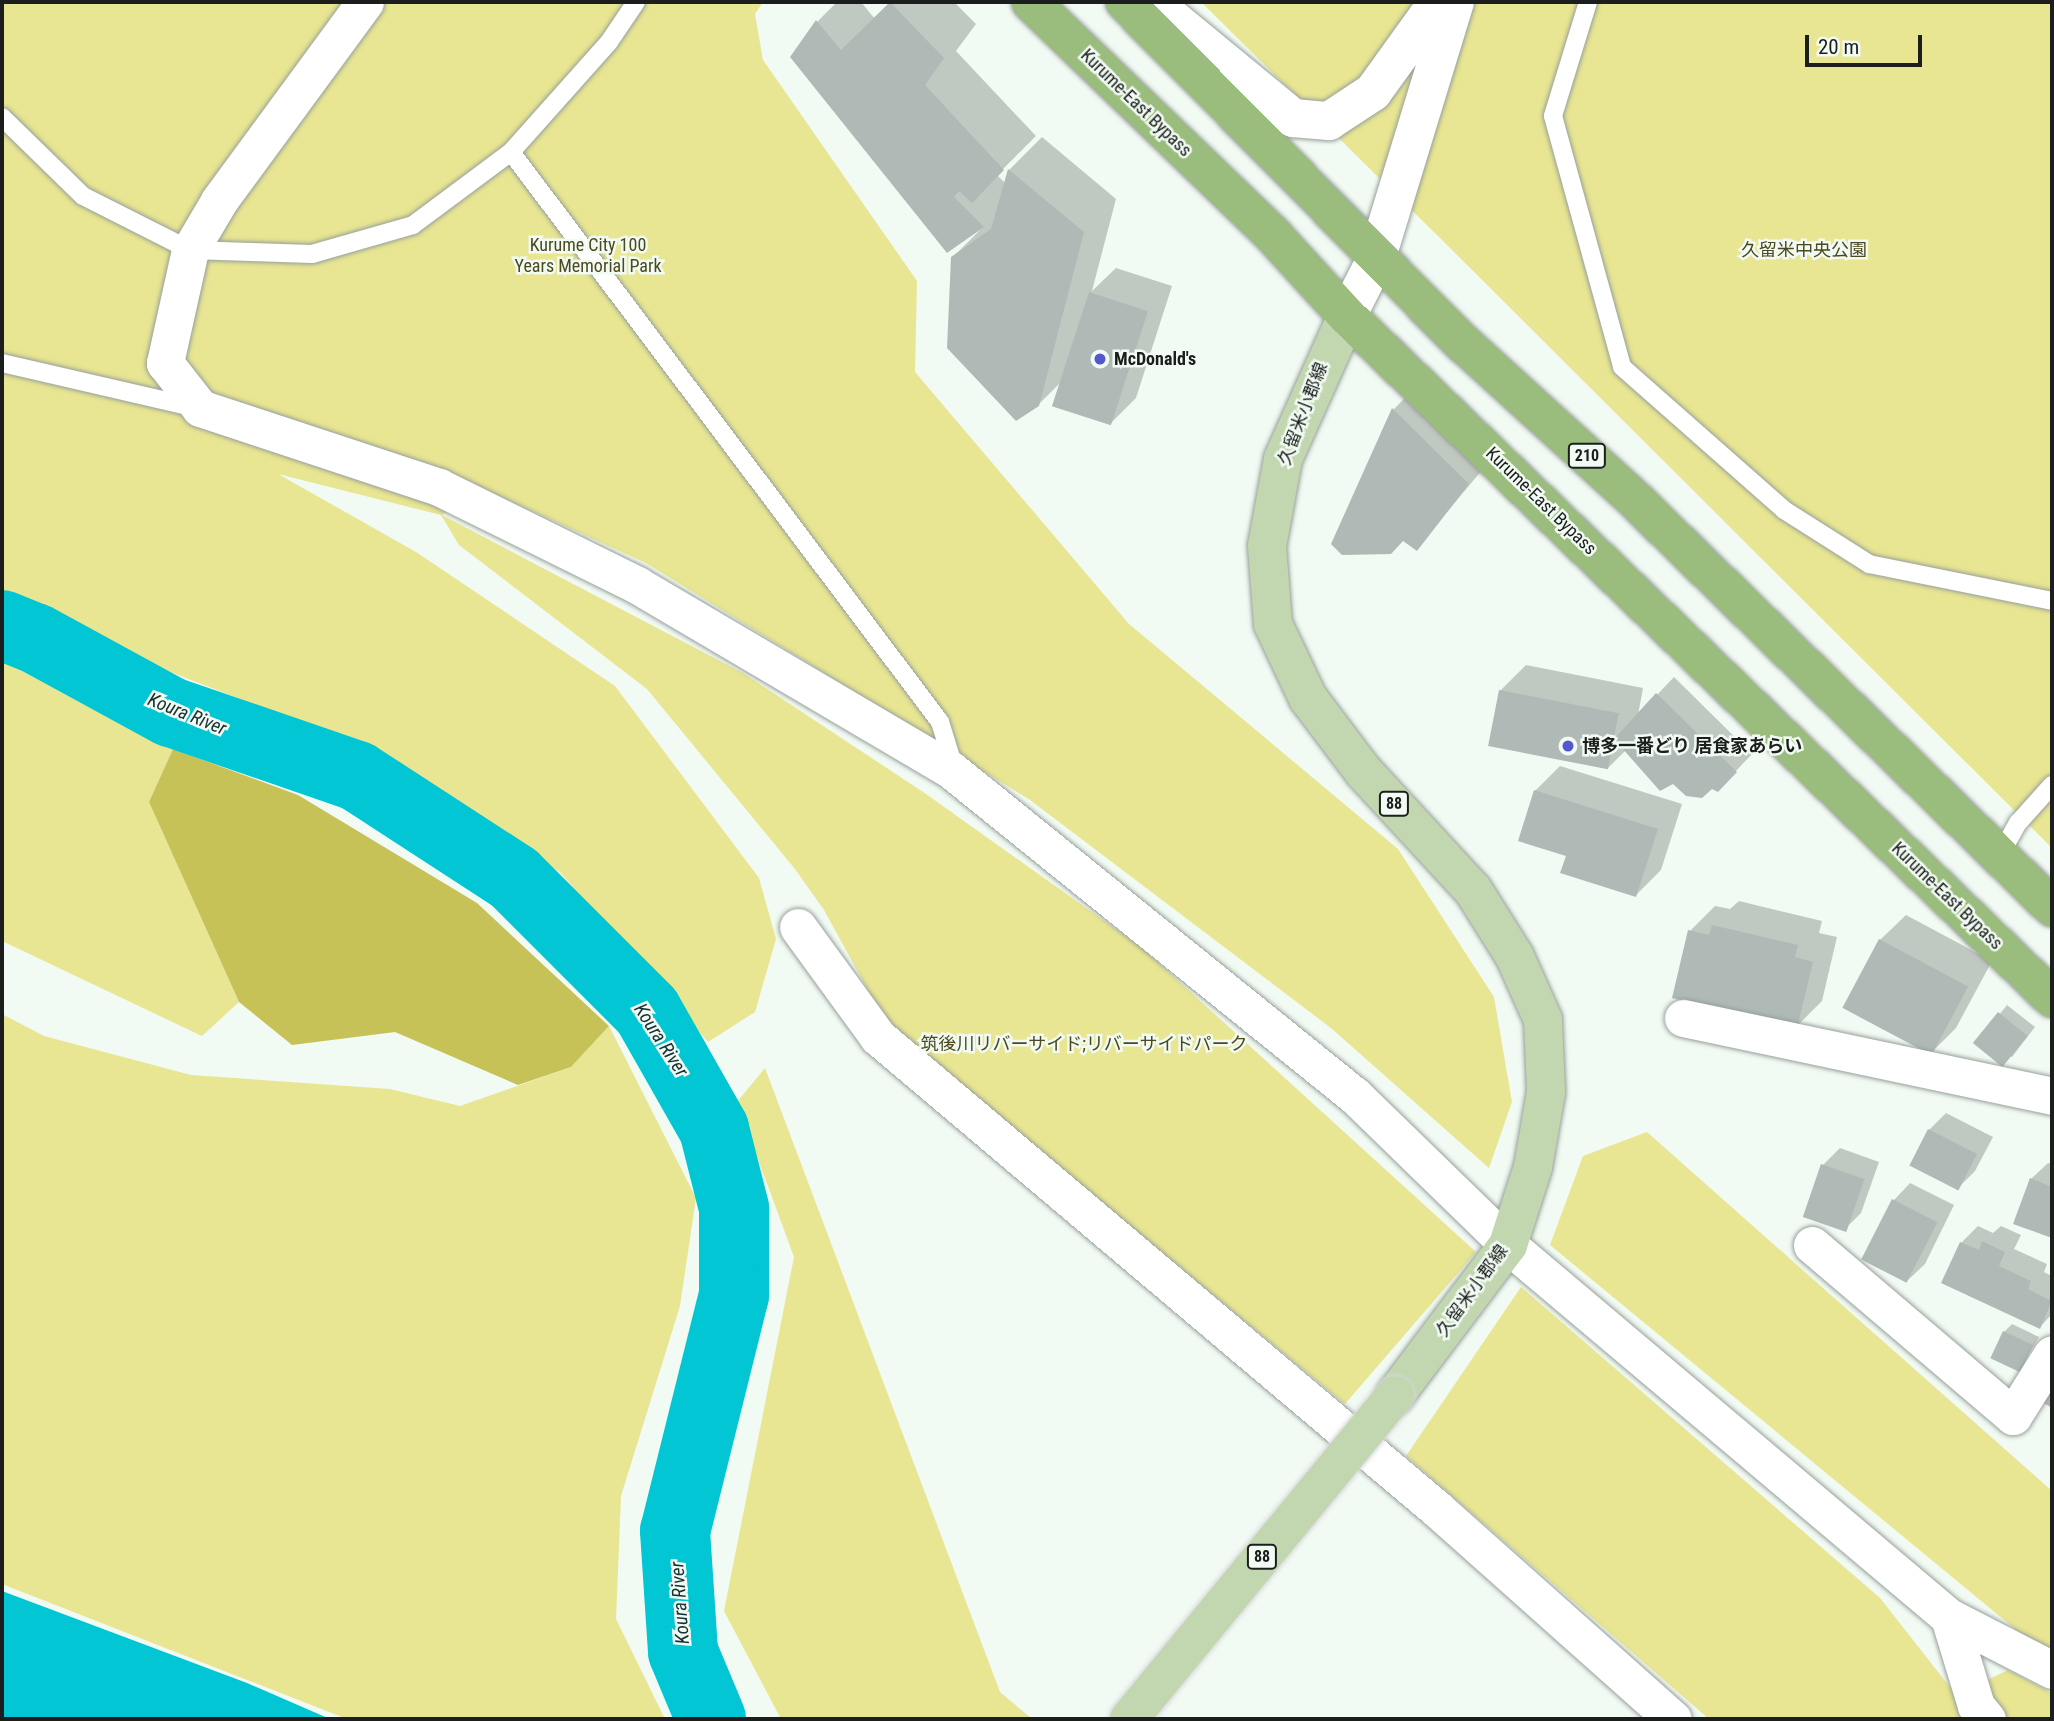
<!DOCTYPE html>
<meta charset="utf-8">
<style>
body{margin:0}
#map{position:relative;width:2054px;height:1721px;overflow:hidden;background:#f1faf3;font-family:"Roboto Condensed","Noto Sans JP",sans-serif}
div>[style]{position:absolute}
.green>*{inset:0;background:#e8e692}
.forest>*{inset:0;background:#c7c258}
.water>*{inset:0;background:#02c6d4}
.shadow>*{inset:0;background:#0003}
.river>*{height:70px;margin:-35px;padding:0 35px;transform-origin:35px;border-radius:35px;background:#02c6d4}
.building>*{inset:0;background:#afbab7;transform-origin:0 0}
.roads{filter:drop-shadow(0 0 2px #98a09a) drop-shadow(0 0 2px #98a09a)}
.lane>*{height:18px;margin:-9px;padding:0 9px;transform-origin:9px;border-radius:9px;background:#fff}
.street>*{height:37px;margin:-18.5px;padding:0 18.5px;transform-origin:18.5px;border-radius:18.5px;background:#fff}
.secondary>*{height:38px;margin:-19px;padding:0 19px;transform-origin:19px;border-radius:19px;background:#fff}
.primary>*{height:38px;margin:-19px;padding:0 19px;transform-origin:19px;border-radius:19px;background:#c2d7b0}
.highway>*{height:38px;margin:-19px;padding:0 19px;transform-origin:19px;border-radius:19px;background:#9abc7c}
.bridges{filter:drop-shadow(0 0 2px #d6d6d6) drop-shadow(0 0 2px #d6d6d6)}
.primary-bridge>*{height:38px;margin:-19px;padding:0 19px;transform-origin:19px;border-radius:19px;background:#c2d7b0}
.dots>*{width:19px;height:19px;translate:-50% -50%;box-sizing:border-box;border:4px solid #f1faf3;border-radius:50%}
span{translate:-50% -50%;white-space:nowrap;text-align:center;line-height:1.15;-webkit-text-stroke:5px #f1faf3;paint-order:stroke}
.shield-label span{padding:2px 5px;background:#f1faf3;border:2px solid;border-radius:5px;-webkit-text-stroke-width:0}
.shield-label{font-size:16px;color:#1b1e1c;font-weight:700}
.street-label{font-size:18px;color:#1b1e1c}
.park-label{font-size:18px;color:#4b491d}
.poi-label{font-size:18px;color:#1b1e1c;font-weight:700}
.left{translate:0 -50%;text-align:left}
.water-label{font-size:19px;color:#162f32;font-style:italic}
.frame{position:absolute;inset:0;border:4px solid #1b1e1c;pointer-events:none}
.scale{position:absolute;left:1805px;top:35px;width:117px;height:32px;box-sizing:border-box;border:4px solid #1b1e1c;border-top:0;padding-left:9px;font-size:21px;line-height:24px;white-space:nowrap;color:#1b1e1c;-webkit-text-stroke:5px #f1faf3;paint-order:stroke}
</style>
<div id="map">
<div class="green">
<i style="clip-path:polygon(2px 2px,763px 2px,755px 14px,763px 60px,917px 281px,915px 372px,1129px 624px,1398px 849px,1494px 997px,1512px 1102px,1489px 1168px,1331px 1028px,1030px 800px,646px 563px,486px 490px,442px 515px,743px 673px,926px 794px,1141px 947px,1476px 1252px,1345px 1404px,887px 1025px,824px 910px,795px 869px,647px 689px,459px 545px,441px 515px,278px 474px,416px 552px,615px 686px,759px 878px,776px 939px,755px 1012px,708px 1042px,560px 872px,305px 724px,2px 607px)"></i>
<i style="clip-path:polygon(1201px 2px,2052px 2px,2052px 848px,1439px 237px)"></i>
<i style="clip-path:polygon(2px 660px,173px 749px,149px 802px,239px 1002px,202px 1036px,2px 941px)"></i>
<i style="clip-path:polygon(2px 1014px,44px 1036px,191px 1075px,390px 1089px,460px 1106px,571px 1067px,609px 1026px,696px 1198px,680px 1306px,621px 1496px,616px 1619px,665px 1719px,347px 1719px,2px 1584px)"></i>
<i style="clip-path:polygon(765px 1068px,1000px 1692px,1032px 1719px,781px 1719px,724px 1611px,794px 1257px,737px 1102px)"></i>
<i style="clip-path:polygon(1647px 1132px,2052px 1491px,2052px 1650px,2020px 1633px,1550px 1245px,1583px 1156px)"></i>
<i style="clip-path:polygon(1521px 1287px,1880px 1598px,1975px 1719px,1709px 1719px,1406px 1456px)"></i>
<i style="clip-path:polygon(2008px 1670px,2052px 1693px,2052px 1719px,2009px 1719px,1981px 1683px)"></i>
</div>
<div class="forest">
<i style="clip-path:polygon(173px 749px,298px 795px,477px 903px,609px 1026px,571px 1067px,518px 1085px,395px 1032px,292px 1045px,239px 1002px,149px 802px)"></i>
</div>
<div class="water">
<i style="clip-path:polygon(2px 1591px,247px 1683px,330px 1719px,2px 1719px)"></i>
</div>
<div class="shadow">
<i style="clip-path:polygon(837px 2px,861px 2px,875px 19px,892px 2px,954px 2px,976px 24px,956px 51px,1036px 136px,997px 175px,1005px 183px,1009px 170px,1042px 137px,1116px 199px,1092px 291px,1116px 268px,1172px 286px,1136px 398px,1111px 423px,1062px 381px,1038px 405px,952px 258px,981px 229px,948px 251px,817px 22px)"></i>
<i style="clip-path:polygon(1419px 384px,1493px 457px,1416px 549px,1404px 539px,1333px 543px,1394px 409px)"></i>
<i style="clip-path:polygon(1526px 665px,1643px 688px,1638px 715px,1674px 677px,1752px 754px,1734px 773px,1712px 786px,1673px 781px,1626px 750px,1608px 768px,1500px 691px)"></i>
<i style="clip-path:polygon(1560px 766px,1682px 804px,1661px 870px,1636px 895px,1568px 854px,1535px 791px)"></i>
<i style="clip-path:polygon(1739px 901px,1822px 921px,1819px 933px,1837px 937px,1822px 1001px,1797px 1026px,1690px 931px,1715px 906px,1730px 909px)"></i>
<i style="clip-path:polygon(1906px 915px,1992px 961px,1956px 1028px,1931px 1053px,1880px 940px)"></i>
<i style="clip-path:polygon(2007px 1005px,2035px 1027px,2012px 1057px,1976px 1044px)"></i>
<i style="clip-path:polygon(1946px 1113px,1993px 1137px,1975px 1171px,1958px 1188px,1929px 1130px)"></i>
<i style="clip-path:polygon(1840px 1148px,1879px 1162px,1861px 1213px,1844px 1230px,1823px 1165px)"></i>
<i style="clip-path:polygon(2048px 1163px,2052px 1164px,2052px 1236px,2015px 1223px,2031px 1179px)"></i>
<i style="clip-path:polygon(1910px 1183px,1954px 1205px,1925px 1264px,1908px 1280px,1894px 1200px)"></i>
<i style="clip-path:polygon(1978px 1226px,1993px 1233px,2001px 1226px,2021px 1235px,2014px 1249px,2047px 1264px,2044px 1272px,2052px 1276px,2052px 1314px,2040px 1327px,1961px 1243px)"></i>
<i style="clip-path:polygon(2012px 1324px,2039px 1337px,2018px 1372px,2004px 1332px)"></i>
</div>
<div class="river">
<i style="left:2px;top:625px;width:35px;rotate:22deg"></i>
<i style="left:35px;top:638px;width:155px;rotate:28.6deg"></i>
<i style="left:171px;top:712px;width:197px;rotate:19deg"></i>
<i style="left:357px;top:776px;width:187px;rotate:33deg"></i>
<i style="left:514px;top:878px;width:188px;rotate:45deg"></i>
<i style="left:647px;top:1011px;width:136px;rotate:60.4deg"></i>
<i style="left:714px;top:1129px;width:81px;rotate:75.8deg"></i>
<i style="left:734px;top:1208px;width:87px;rotate:90deg"></i>
<i style="left:734px;top:1295px;width:243px;rotate:104deg"></i>
<i style="left:675px;top:1531px;width:121px;rotate:86.2deg"></i>
<i style="left:683px;top:1652px;width:73px;rotate:67.3deg"></i>
</div>
<div class="building">
<i style="clip-path:polygon(890px 2px,944px 58px,925px 85px,1004px 170px,972px 203px,959px 191px,954px 197px,984px 227px,947px 253px,790px 57px,816px 20px,841px 50px)"></i>
<i style="clip-path:polygon(1008px 169px,1084px 232px,1039px 406px,1016px 421px,947px 348px,951px 257px,991px 229px)"></i>
<i style="left:1089px;top:292px;width:62px;height:120px;rotate:18deg"></i>
<i style="clip-path:polygon(1392px 408px,1469px 484px,1417px 551px,1403px 541px,1391px 554px,1342px 555px,1331px 544px)"></i>
<i style="left:1499px;top:690px;width:122px;height:57px;rotate:11deg"></i>
<i style="clip-path:polygon(1656px 693px,1737px 772px,1718px 792px,1712px 789px,1702px 798px,1686px 796px,1673px 784px,1660px 791px,1614px 739px)"></i>
<i style="clip-path:polygon(1534px 790px,1658px 829px,1636px 897px,1560px 873px,1566px 856px,1518px 841px)"></i>
<i style="clip-path:polygon(1712px 925px,1798px 945px,1795px 957px,1813px 962px,1797px 1028px,1672px 998px,1688px 930px,1709px 935px)"></i>
<i style="left:1879px;top:939px;width:101px;height:78px;rotate:28deg"></i>
<i style="left:1998px;top:1012px;width:38px;height:40px;rotate:39deg"></i>
<i style="left:1928px;top:1129px;width:55px;height:41px;rotate:27deg"></i>
<i style="left:1821px;top:1164px;width:46px;height:56px;rotate:19deg"></i>
<i style="clip-path:polygon(2030px 1178px,2052px 1187px,2052px 1238px,2013px 1224px)"></i>
<i style="left:1892px;top:1199px;width:51px;height:68px;rotate:27deg"></i>
<i style="clip-path:polygon(1982px 1241px,2005px 1252px,1999px 1266px,2031px 1281px,2028px 1289px,2052px 1301px,2040px 1329px,1941px 1283px,1960px 1242px,1979px 1250px)"></i>
<i style="left:2003px;top:1331px;width:33px;height:30px;rotate:25deg"></i>
<i style="clip-path:polygon(2052px 1369px,2052px 1408px,2034px 1397px)"></i>
</div>
<div class="roads">
<div class="lane">
<i style="left:1588px;top:2px;width:119px;rotate:107.1deg"></i>
<i style="left:1553px;top:116px;width:260px;rotate:74.6deg"></i>
<i style="left:1622px;top:367px;width:216px;rotate:41.4deg"></i>
<i style="left:1784px;top:510px;width:101px;rotate:32.4deg"></i>
<i style="left:1869px;top:564px;width:187px;rotate:11.4deg"></i>
<i style="left:2px;top:117px;width:113px;rotate:44.3deg"></i>
<i style="left:83px;top:196px;width:120px;rotate:26.8deg"></i>
<i style="left:190px;top:250px;width:122px;rotate:1.9deg"></i>
<i style="left:312px;top:254px;width:105px;rotate:-16deg"></i>
<i style="left:413px;top:225px;width:122px;rotate:-36.7deg"></i>
<i style="left:511px;top:152px;width:147px;rotate:-48.3deg"></i>
<i style="left:609px;top:42px;width:48px;rotate:-56deg"></i>
<i style="left:511px;top:152px;width:713px;rotate:53.03deg"></i>
<i style="left:940px;top:722px;width:47px;rotate:72.7deg"></i>
<i style="left:2px;top:363px;width:196px;rotate:13deg"></i>
<i style="left:2000px;top:855px;width:37px;rotate:-61deg"></i>
<i style="left:2018px;top:823px;width:51px;rotate:-48.2deg"></i>
</div>
<div class="street">
<i style="left:365px;top:2px;width:247px;rotate:126.3deg"></i>
<i style="left:219px;top:201px;width:57px;rotate:120.6deg"></i>
<i style="left:190px;top:250px;width:116px;rotate:102.5deg"></i>
<i style="left:165px;top:363px;width:57px;rotate:52.1deg"></i>
<i style="left:200px;top:408px;width:252px;rotate:18.3deg"></i>
<i style="left:439px;top:487px;width:221px;rotate:26.3deg"></i>
<i style="left:637px;top:585px;width:364px;rotate:30.5deg"></i>
<i style="left:951px;top:770px;width:519px;rotate:38.9deg"></i>
<i style="left:1355px;top:1096px;width:214px;rotate:44.2deg"></i>
<i style="left:1508px;top:1245px;width:577px;rotate:40.15deg"></i>
<i style="left:1949px;top:1617px;width:116px;rotate:27.2deg"></i>
<i style="left:798px;top:927px;width:136px;rotate:54deg"></i>
<i style="left:878px;top:1037px;width:732px;rotate:40.18deg"></i>
<i style="left:1437px;top:1509px;width:316px;rotate:41.7deg"></i>
<i style="left:1683px;top:1018px;width:377px;rotate:11.9deg"></i>
<i style="left:1812px;top:1245px;width:264px;rotate:40.4deg"></i>
<i style="left:2013px;top:1416px;width:73px;rotate:-57.8deg"></i>
<i style="left:1949px;top:1617px;width:93px;rotate:73.1deg"></i>
<i style="left:1976px;top:1706px;width:17px;rotate:50deg"></i>
</div>
<div class="secondary">
<i style="left:1152px;top:2px;width:183px;rotate:39.4deg"></i>
<i style="left:1293px;top:118px;width:36px;rotate:5deg"></i>
<i style="left:1329px;top:121px;width:53px;rotate:-33.4deg"></i>
<i style="left:1373px;top:92px;width:111px;rotate:-54.2deg"></i>
<i style="left:1347px;top:316px;width:66px;rotate:-63deg"></i>
<i style="left:1377px;top:257px;width:267px;rotate:-73deg"></i>
</div>
<div class="primary">
<i style="left:1347px;top:316px;width:157px;rotate:114.1deg"></i>
<i style="left:1283px;top:459px;width:88px;rotate:100.4deg"></i>
<i style="left:1267px;top:546px;width:78px;rotate:85.6deg"></i>
<i style="left:1273px;top:624px;width:82px;rotate:64.7deg"></i>
<i style="left:1308px;top:698px;width:91px;rotate:53deg"></i>
<i style="left:1363px;top:771px;width:162px;rotate:47.3deg"></i>
<i style="left:1473px;top:890px;width:79px;rotate:57.9deg"></i>
<i style="left:1515px;top:957px;width:69px;rotate:66deg"></i>
<i style="left:1543px;top:1020px;width:72px;rotate:87.6deg"></i>
<i style="left:1546px;top:1092px;width:76px;rotate:99.8deg"></i>
<i style="left:1533px;top:1167px;width:82px;rotate:107.8deg"></i>
<i style="left:1508px;top:1245px;width:188px;rotate:127deg"></i>
</div>
<div class="highway">
<i style="left:1031px;top:2px;width:336px;rotate:43.9deg"></i>
<i style="left:1273px;top:235px;width:110px;rotate:47.6deg"></i>
<i style="left:1347px;top:316px;width:981px;rotate:44.05deg"></i>
<i style="left:1125px;top:2px;width:482px;rotate:45.3deg"></i>
<i style="left:1464px;top:344px;width:222px;rotate:42.3deg"></i>
<i style="left:1628px;top:493px;width:593px;rotate:44.32deg"></i>
</div>
</div>
<div class="bridges">
<div class="primary-bridge">
<i style="left:1129px;top:1719px;width:419px;rotate:-50.6deg"></i>
</div>
</div>
<div class="dots">
<i style="left:1100px;top:359px;background:#5358cf"></i>
<i style="left:1568px;top:746px;background:#5358cf"></i>
</div>
<div class="shield-label">
<span style="left:1587px;top:456px">210</span>
<span style="left:1394px;top:804px">88</span>
<span style="left:1262px;top:1557px">88</span>
</div>
<div class="street-label">
<span style="left:1136px;top:103px;rotate:44deg">Kurume-East Bypass</span>
<span style="left:1303px;top:414px;rotate:-69deg">久留米小郡線</span>
<span style="left:1541px;top:501px;rotate:44deg">Kurume-East Bypass</span>
<span style="left:1947px;top:896px;rotate:44deg">Kurume-East Bypass</span>
<span style="left:1472px;top:1291px;rotate:-54deg">久留米小郡線</span>
</div>
<div class="park-label">
<span style="left:588px;top:256px">Kurume City 100<br>Years Memorial Park</span>
<span style="left:1804px;top:250px">久留米中央公園</span>
<span style="left:1084px;top:1044px">筑後川リバーサイド;リバーサイドパーク</span>
</div>
<div class="poi-label">
<span class="left" style="left:1114px;top:359px">McDonald's</span>
<span class="left" style="left:1582px;top:746px">博多一番どり 居食家あらい</span>
</div>
<div class="water-label">
<span style="left:187px;top:714px;rotate:22deg">Koura River</span>
<span style="left:661px;top:1040px;rotate:57deg">Koura River</span>
<span style="left:680px;top:1603px;rotate:-94deg">Koura River</span>
</div>
<div class="frame"></div>
<div class="scale">20 m</div>
</div>
